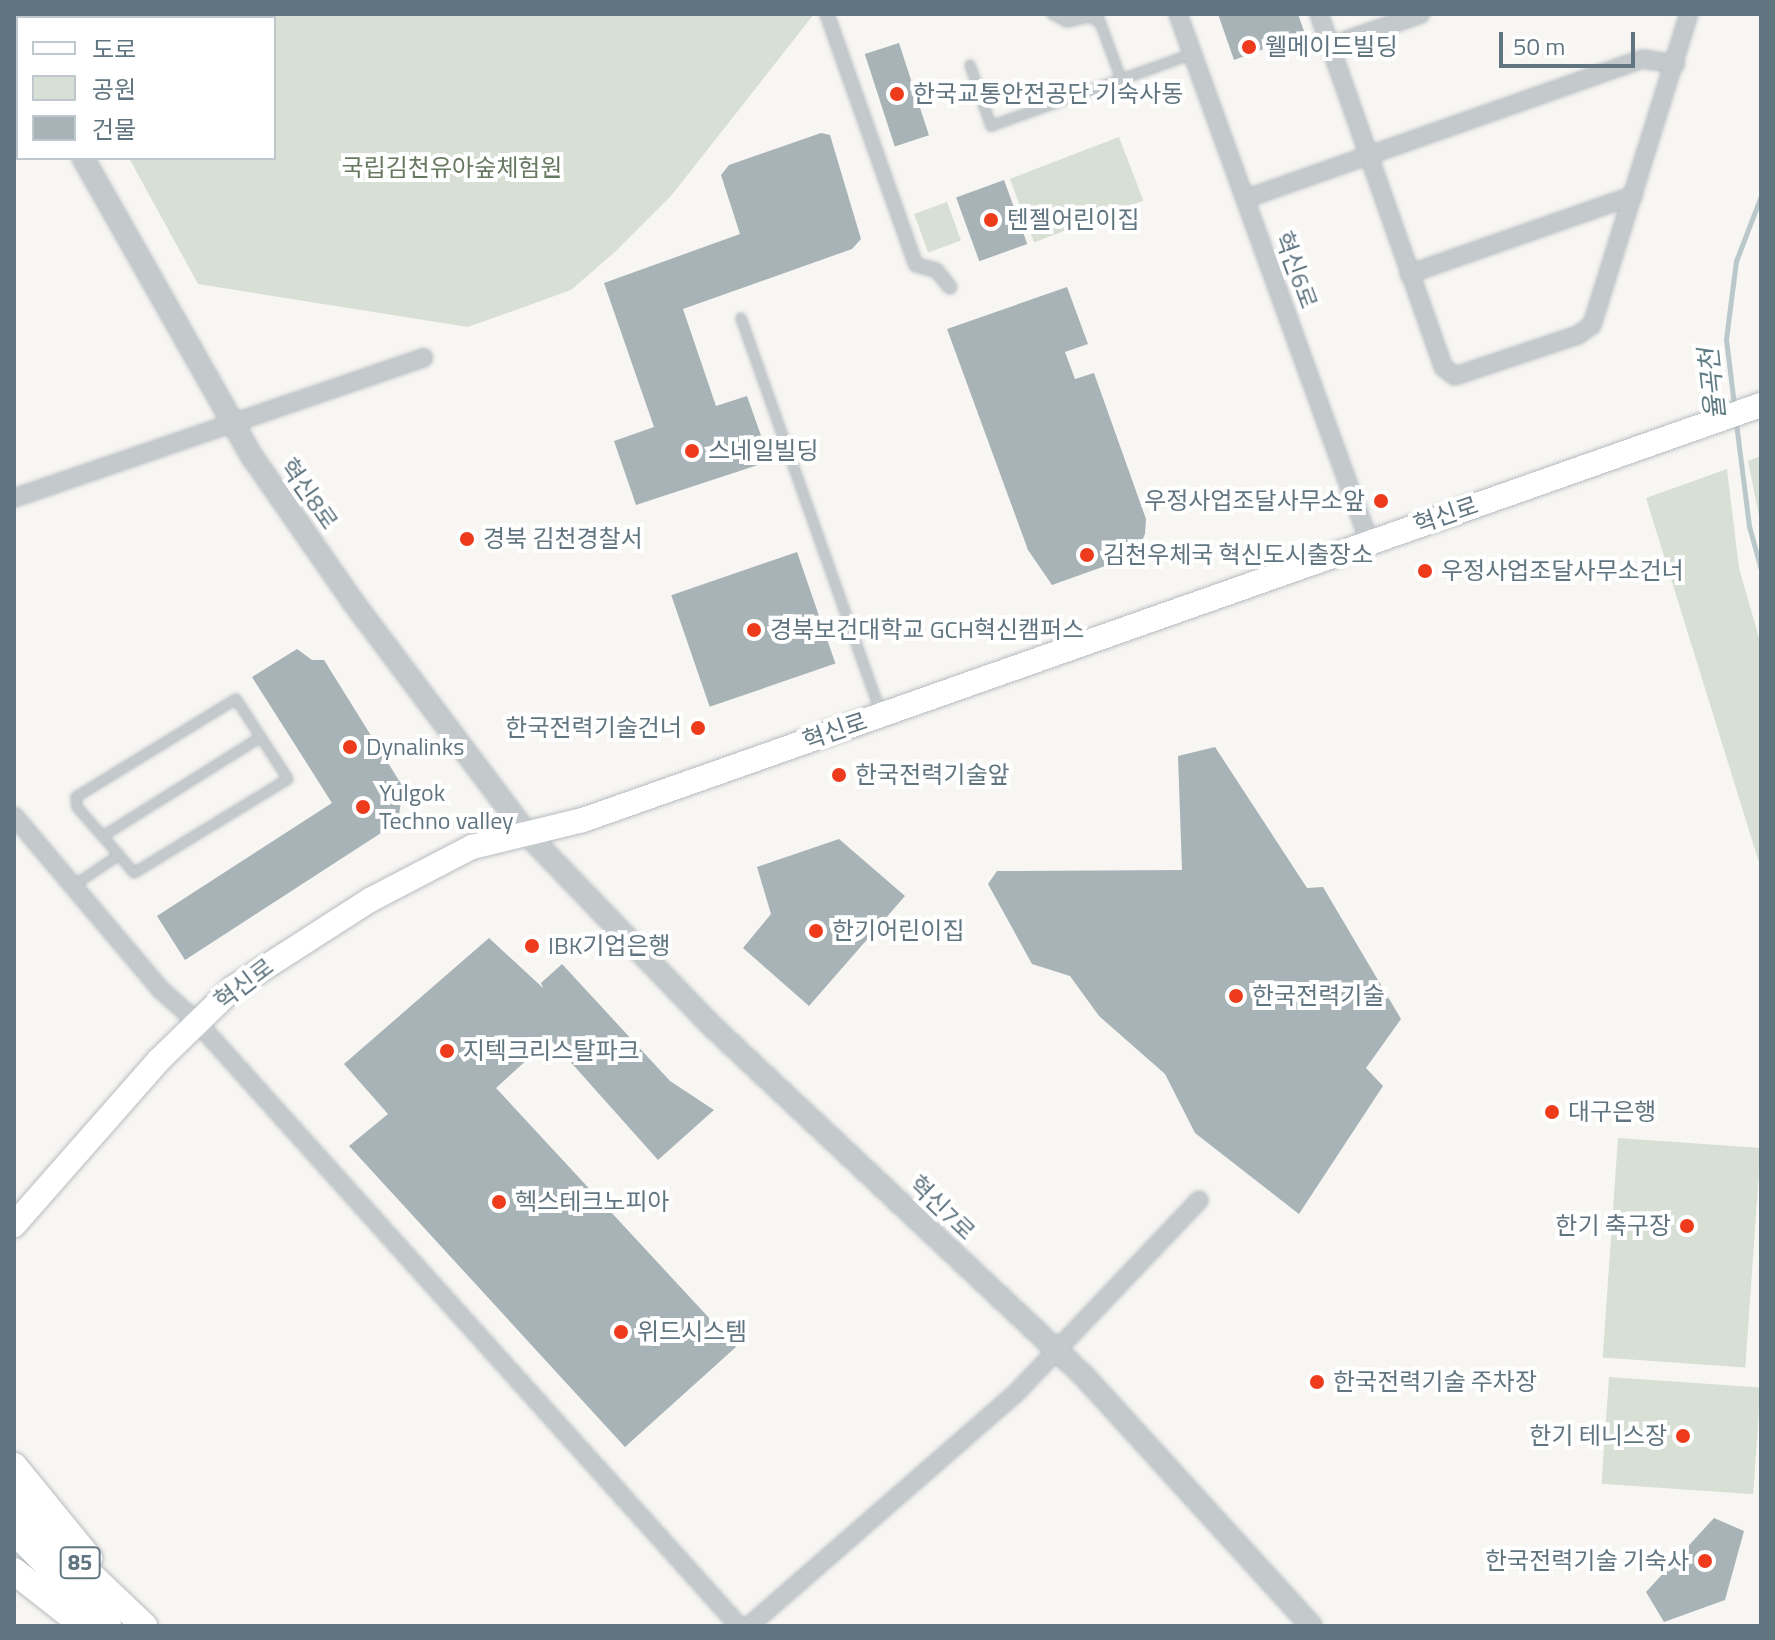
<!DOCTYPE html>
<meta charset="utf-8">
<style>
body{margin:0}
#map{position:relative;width:1775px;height:1640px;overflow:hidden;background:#f7f6f3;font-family:"Titillium Web","Noto Sans KR",sans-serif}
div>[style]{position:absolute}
.green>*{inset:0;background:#d8dfd4;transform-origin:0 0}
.stream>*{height:5px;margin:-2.5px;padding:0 2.5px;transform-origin:2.5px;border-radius:2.5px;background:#bac8cc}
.building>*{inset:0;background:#a8b3b7;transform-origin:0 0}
.roads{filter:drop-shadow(0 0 2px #b6bcc0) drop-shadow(0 0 2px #b6bcc0)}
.service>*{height:8px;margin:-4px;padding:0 4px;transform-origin:4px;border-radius:4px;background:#c4c9cb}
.pedestrian>*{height:12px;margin:-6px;padding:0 6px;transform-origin:6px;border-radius:6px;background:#c4c9cb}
.minor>*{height:16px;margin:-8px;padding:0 8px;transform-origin:8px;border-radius:8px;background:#c4c9cb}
.tertiary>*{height:20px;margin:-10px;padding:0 10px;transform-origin:10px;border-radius:10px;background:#c4c9cb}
.secondary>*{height:24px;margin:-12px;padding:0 12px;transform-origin:12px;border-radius:12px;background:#fff}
.primary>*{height:26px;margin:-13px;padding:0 13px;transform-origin:13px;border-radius:13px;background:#fff}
.dots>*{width:22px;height:22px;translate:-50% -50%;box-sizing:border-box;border:4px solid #fff;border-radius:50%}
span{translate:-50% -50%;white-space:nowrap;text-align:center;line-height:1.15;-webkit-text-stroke:8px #fff;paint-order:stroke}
.shield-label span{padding:2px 6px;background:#fff;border:2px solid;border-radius:6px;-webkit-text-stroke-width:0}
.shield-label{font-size:22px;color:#607580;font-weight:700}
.poi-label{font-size:24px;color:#607580}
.left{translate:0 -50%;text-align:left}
.right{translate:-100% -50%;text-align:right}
.park-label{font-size:24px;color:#66785f}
.street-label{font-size:24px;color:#607580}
.water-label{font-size:26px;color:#5f7b83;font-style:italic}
.frame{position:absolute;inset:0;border:16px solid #607580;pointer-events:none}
.legend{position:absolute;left:16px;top:16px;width:260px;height:144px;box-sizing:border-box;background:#fff;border:2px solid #bfc8cc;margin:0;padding:10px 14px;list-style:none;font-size:24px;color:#607580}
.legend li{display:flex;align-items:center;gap:16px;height:40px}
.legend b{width:40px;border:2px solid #bfc8cc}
.scale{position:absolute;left:1499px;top:32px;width:136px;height:36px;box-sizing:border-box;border:4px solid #607580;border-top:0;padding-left:10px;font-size:24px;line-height:28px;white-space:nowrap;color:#607580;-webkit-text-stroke:6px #fff;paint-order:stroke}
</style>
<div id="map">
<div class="green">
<i style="clip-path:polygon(66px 14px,814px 14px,671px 196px,616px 251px,571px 290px,468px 327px,198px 284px,129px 158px,274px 158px,274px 18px)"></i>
<i style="left:1119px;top:137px;width:68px;height:117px;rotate:69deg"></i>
<i style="left:947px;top:202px;width:41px;height:35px;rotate:70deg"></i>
<i style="clip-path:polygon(1761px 456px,1761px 526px,1748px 461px)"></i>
<i style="clip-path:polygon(1727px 469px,1739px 568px,1761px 645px,1761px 869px,1646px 498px)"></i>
<i style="left:1618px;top:1138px;width:143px;height:220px;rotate:4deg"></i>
<i style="left:1609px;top:1377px;width:152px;height:107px;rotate:4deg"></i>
</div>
<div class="stream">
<i style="left:1734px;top:405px;width:66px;rotate:-96.9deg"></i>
<i style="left:1726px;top:339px;width:79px;rotate:-82.7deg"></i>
<i style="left:1736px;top:261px;width:70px;rotate:-69deg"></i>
<i style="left:1736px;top:423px;width:104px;rotate:82.8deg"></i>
<i style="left:1749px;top:526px;width:46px;rotate:74.7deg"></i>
</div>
<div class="building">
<i style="clip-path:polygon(1218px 14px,1298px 14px,1305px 34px,1234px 60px)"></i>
<i style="left:899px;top:43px;width:97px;height:36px;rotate:72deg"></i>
<i style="clip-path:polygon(821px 133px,830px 135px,861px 239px,852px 249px,683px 309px,716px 406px,747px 396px,770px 461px,636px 505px,614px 441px,654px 427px,604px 283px,740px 234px,721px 175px,729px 165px)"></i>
<i style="left:1004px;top:180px;width:68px;height:51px;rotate:70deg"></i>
<i style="clip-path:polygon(1067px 287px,1088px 344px,1065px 352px,1075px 379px,1094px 373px,1146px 519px,1145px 534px,1139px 548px,1122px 560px,1052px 585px,1028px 550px,947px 329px)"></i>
<i style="left:797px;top:552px;width:118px;height:133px;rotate:71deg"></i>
<i style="clip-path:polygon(297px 649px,312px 660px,324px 660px,403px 787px,398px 822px,185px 960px,157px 916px,332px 803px,252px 677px)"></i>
<i style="clip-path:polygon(1215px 747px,1307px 888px,1323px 887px,1401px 1019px,1366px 1068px,1383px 1086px,1299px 1214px,1195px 1133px,1165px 1074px,1099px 1016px,1070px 976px,1032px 964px,988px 884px,997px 871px,1182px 870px,1178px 756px)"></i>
<i style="clip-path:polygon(839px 839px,905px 896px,809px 1006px,743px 948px,771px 914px,757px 867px)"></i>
<i style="clip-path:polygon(489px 938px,543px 988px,541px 983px,562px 964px,670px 1081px,714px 1110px,658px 1160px,550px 1039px,496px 1088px,736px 1347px,625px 1447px,349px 1146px,388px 1114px,344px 1064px)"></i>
<i style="clip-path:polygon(1714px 1518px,1744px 1531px,1725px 1600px,1664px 1622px,1646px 1592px)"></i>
</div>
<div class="roads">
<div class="service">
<i style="left:1052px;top:14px;width:17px;rotate:28deg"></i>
<i style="left:1067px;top:22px;width:23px;rotate:-13deg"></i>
<i style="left:1089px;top:17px;width:13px;rotate:27deg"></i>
<i style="left:1097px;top:14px;width:69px;rotate:69.7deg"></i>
<i style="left:970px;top:65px;width:65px;rotate:71deg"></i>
<i style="left:991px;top:126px;width:214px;rotate:-19.7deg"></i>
<i style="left:741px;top:318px;width:420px;rotate:70.5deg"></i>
<i style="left:103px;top:836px;width:186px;rotate:-32.1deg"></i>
<i style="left:73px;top:886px;width:55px;rotate:-34deg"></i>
<i style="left:119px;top:855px;width:23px;rotate:50deg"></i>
<i style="left:134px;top:873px;width:180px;rotate:-31.4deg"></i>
<i style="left:288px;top:779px;width:95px;rotate:-123deg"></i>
<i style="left:236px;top:699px;width:188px;rotate:148.5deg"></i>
<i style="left:76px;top:797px;width:10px;rotate:84deg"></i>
<i style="left:77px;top:807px;width:64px;rotate:48.8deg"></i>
</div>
<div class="pedestrian">
<i style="left:827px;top:14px;width:266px;rotate:70.5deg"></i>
<i style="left:916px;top:265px;width:21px;rotate:14deg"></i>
<i style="left:936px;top:270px;width:22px;rotate:51deg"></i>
</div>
<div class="minor">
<i style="left:1178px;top:14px;width:561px;rotate:70.08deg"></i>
<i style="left:1319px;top:14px;width:374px;rotate:70.6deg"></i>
<i style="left:1443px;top:367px;width:15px;rotate:37deg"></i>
<i style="left:1455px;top:376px;width:130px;rotate:-18.4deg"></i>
<i style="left:1578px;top:335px;width:17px;rotate:-36deg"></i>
<i style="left:1592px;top:325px;width:326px;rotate:-72.7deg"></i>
<i style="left:1330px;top:46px;width:96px;rotate:-19.4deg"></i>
<i style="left:1245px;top:199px;width:422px;rotate:-19.4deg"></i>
<i style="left:1643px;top:59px;width:33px;rotate:9deg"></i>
<i style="left:1409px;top:274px;width:238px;rotate:-19.3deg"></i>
<i style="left:14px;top:498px;width:433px;rotate:-18.9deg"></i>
<i style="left:14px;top:816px;width:226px;rotate:49.8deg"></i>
<i style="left:160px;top:989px;width:50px;rotate:41.7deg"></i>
<i style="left:197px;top:1022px;width:812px;rotate:48.1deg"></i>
<i style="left:749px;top:1626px;width:357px;rotate:-41.1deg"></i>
<i style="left:1018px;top:1391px;width:263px;rotate:-46.5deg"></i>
</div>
<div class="tertiary">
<i style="left:14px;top:23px;width:9px;rotate:63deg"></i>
<i style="left:83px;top:158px;width:345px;rotate:60.5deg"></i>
<i style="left:253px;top:458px;width:175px;rotate:55.2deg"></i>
<i style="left:353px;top:602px;width:293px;rotate:53.1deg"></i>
<i style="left:529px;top:836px;width:268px;rotate:46.1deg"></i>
<i style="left:715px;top:1029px;width:505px;rotate:43.24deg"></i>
<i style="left:1083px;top:1375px;width:339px;rotate:47.7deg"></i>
</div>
<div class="secondary">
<i style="left:14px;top:1225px;width:220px;rotate:-48.7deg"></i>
<i style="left:159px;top:1060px;width:103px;rotate:-44.2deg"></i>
<i style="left:233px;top:988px;width:163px;rotate:-32.7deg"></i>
<i style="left:370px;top:900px;width:115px;rotate:-27.5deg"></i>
<i style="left:472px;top:847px;width:114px;rotate:-13.7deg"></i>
<i style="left:583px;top:820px;width:1249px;rotate:-19.41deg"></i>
</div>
<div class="primary">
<i style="left:14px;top:1466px;width:119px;rotate:50.8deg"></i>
<i style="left:14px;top:1502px;width:180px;rotate:43.6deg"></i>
<i style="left:14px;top:1531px;width:134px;rotate:45.3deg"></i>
<i style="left:14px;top:1571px;width:89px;rotate:38.2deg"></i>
</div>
</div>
<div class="dots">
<i style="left:1249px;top:47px;background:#ee3b1c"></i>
<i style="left:897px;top:94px;background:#ee3b1c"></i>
<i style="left:991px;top:220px;background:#ee3b1c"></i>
<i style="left:692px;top:451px;background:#ee3b1c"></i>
<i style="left:1381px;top:501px;background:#ee3b1c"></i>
<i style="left:467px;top:539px;background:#ee3b1c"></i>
<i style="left:1087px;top:555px;background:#ee3b1c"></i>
<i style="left:1425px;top:571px;background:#ee3b1c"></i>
<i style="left:754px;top:630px;background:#ee3b1c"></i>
<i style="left:698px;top:728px;background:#ee3b1c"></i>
<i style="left:350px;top:747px;background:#ee3b1c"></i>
<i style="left:839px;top:775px;background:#ee3b1c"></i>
<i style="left:363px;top:807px;background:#ee3b1c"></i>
<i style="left:816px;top:931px;background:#ee3b1c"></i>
<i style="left:532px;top:946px;background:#ee3b1c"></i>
<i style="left:1236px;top:996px;background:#ee3b1c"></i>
<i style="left:447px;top:1051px;background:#ee3b1c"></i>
<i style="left:1552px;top:1112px;background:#ee3b1c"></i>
<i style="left:499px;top:1202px;background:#ee3b1c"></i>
<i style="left:1687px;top:1226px;background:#ee3b1c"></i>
<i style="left:621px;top:1332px;background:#ee3b1c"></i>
<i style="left:1317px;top:1382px;background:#ee3b1c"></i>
<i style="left:1683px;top:1436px;background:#ee3b1c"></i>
<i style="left:1705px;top:1561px;background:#ee3b1c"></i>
</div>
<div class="shield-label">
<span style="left:80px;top:1563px">85</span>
</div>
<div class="poi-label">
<span class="left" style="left:1265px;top:47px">웰메이드빌딩</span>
<span class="left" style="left:913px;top:94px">한국교통안전공단 기숙사동</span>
<span class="left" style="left:1007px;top:220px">텐젤어린이집</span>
<span class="left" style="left:708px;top:451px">스네일빌딩</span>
<span class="right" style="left:1365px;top:501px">우정사업조달사무소앞</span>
<span class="left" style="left:483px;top:539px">경북 김천경찰서</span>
<span class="left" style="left:1103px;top:555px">김천우체국 혁신도시출장소</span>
<span class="left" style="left:1441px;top:571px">우정사업조달사무소건너</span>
<span class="left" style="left:770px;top:630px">경북보건대학교 GCH혁신캠퍼스</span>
<span class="right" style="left:682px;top:728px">한국전력기술건너</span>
<span class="left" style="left:366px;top:747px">Dynalinks</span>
<span class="left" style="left:855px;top:775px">한국전력기술앞</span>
<span class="left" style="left:379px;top:807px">Yulgok<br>Techno valley</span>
<span class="left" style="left:832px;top:931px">한기어린이집</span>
<span class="left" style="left:548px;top:946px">IBK기업은행</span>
<span class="left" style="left:1252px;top:996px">한국전력기술</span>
<span class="left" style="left:463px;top:1051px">지텍크리스탈파크</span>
<span class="left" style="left:1568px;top:1112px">대구은행</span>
<span class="left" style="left:515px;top:1202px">헥스테크노피아</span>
<span class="right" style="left:1671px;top:1226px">한기 축구장</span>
<span class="left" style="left:637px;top:1332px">위드시스템</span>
<span class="left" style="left:1333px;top:1382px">한국전력기술 주차장</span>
<span class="right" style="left:1667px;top:1436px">한기 테니스장</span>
<span class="right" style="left:1689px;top:1561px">한국전력기술 기숙사</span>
</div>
<div class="park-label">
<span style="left:452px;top:168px">국립김천유아숲체험원</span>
</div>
<div class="street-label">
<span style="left:1296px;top:270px;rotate:70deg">혁신6로</span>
<span style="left:309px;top:494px;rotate:55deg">혁신8로</span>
<span style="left:1446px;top:515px;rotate:-19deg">혁신로</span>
<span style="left:835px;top:731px;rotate:-19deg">혁신로</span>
<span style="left:244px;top:984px;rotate:-37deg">혁신로</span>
<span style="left:942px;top:1208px;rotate:44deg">혁신7로</span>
</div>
<div class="water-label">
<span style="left:1712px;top:384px;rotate:-96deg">율곡천</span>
</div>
<div class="frame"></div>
<ul class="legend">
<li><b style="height:10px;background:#fff"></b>도로</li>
<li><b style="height:22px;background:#d8dfd4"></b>공원</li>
<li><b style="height:22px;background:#a8b3b7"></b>건물</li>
</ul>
<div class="scale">50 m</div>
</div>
